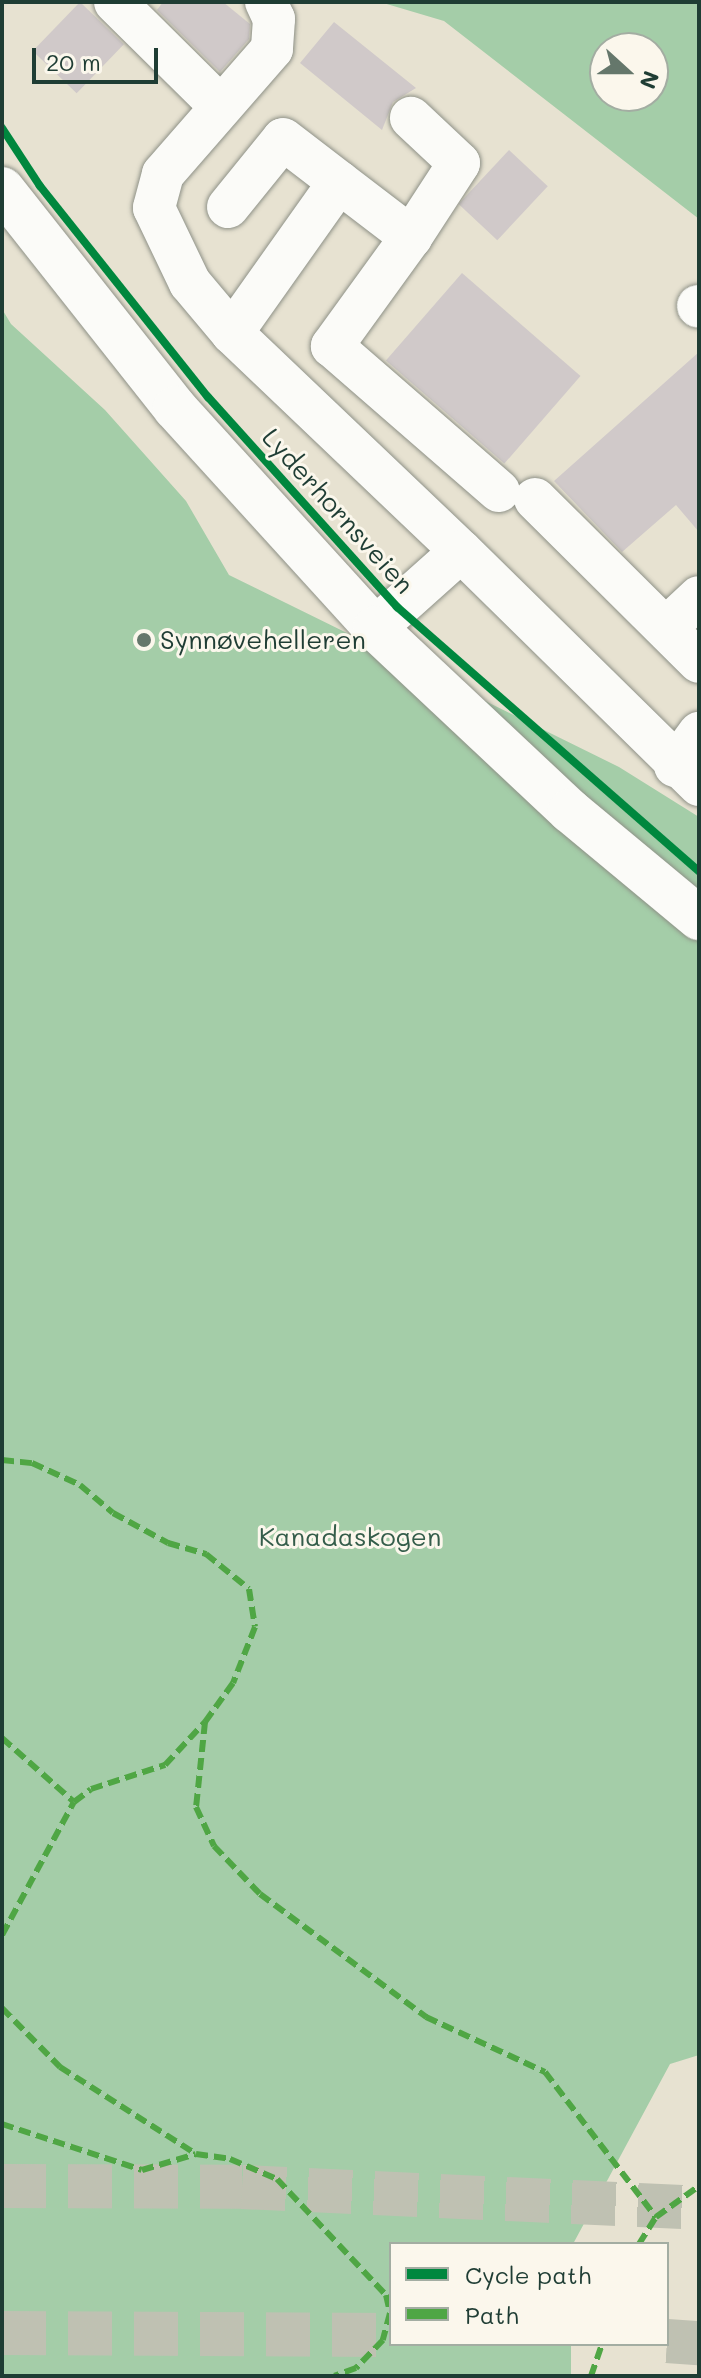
<!DOCTYPE html>
<meta charset="utf-8">
<style>
body{margin:0}
#map{position:relative;width:701px;height:2378px;overflow:hidden;background:#e7e2d1;font-family:Mali,sans-serif}
div>[style]{position:absolute}
.forest>*{inset:0;background:#a4cda8}
.building>*{inset:0;background:#d0c9c9;transform-origin:0 0}
.major-tunnel>*{height:44px;margin-top:-22px;transform-origin:0;background:repeating-linear-gradient(90deg,#bfc1b2 0 44px,transparent 0 66px)}
.roads{filter:drop-shadow(0 0 2px #8e9187) drop-shadow(0 0 2px #8e9187)}
.minor>*{height:42px;margin:-21px;padding:0 21px;transform-origin:21px;border-radius:21px;background:#fbfbf8}
.major>*{height:44px;margin:-22px;padding:0 22px;transform-origin:22px;border-radius:22px;background:#fbfbf8}
.quiet>*{height:6px;margin-top:-3px;transform-origin:0;background:repeating-linear-gradient(90deg,#4fa644 0 12px,transparent 0 18px)}
.cycleway>*{height:8px;margin:-4px;padding:0 4px;transform-origin:4px;border-radius:4px;background:#00873e}
.dots>*{width:22px;height:22px;translate:-50% -50%;box-sizing:border-box;border:4px solid #fbf7ec;border-radius:50%}
span{translate:-50% -50%;white-space:nowrap;text-align:center;line-height:1.15;-webkit-text-stroke:6px #fbf7ec;paint-order:stroke}
.street-label{font-size:26px;color:#1f3d34}
.poi-label{font-size:26px;color:#1f3d34}
.left{translate:0 -50%;text-align:left}
.park-label{font-size:26px;color:#345d4a}
.frame{position:absolute;inset:0;border:4px solid #1f3d34;pointer-events:none}
.legend{position:absolute;left:389px;top:2242px;width:280px;height:104px;box-sizing:border-box;background:#fbf7ec;border:2px solid #a3ada2;margin:0;padding:10px 14px;list-style:none;font-size:24px;color:#1f3d34}
.legend li{display:flex;align-items:center;gap:16px;height:40px}
.legend b{width:40px;border:2px solid #a3ada2}
.north{position:absolute;left:589px;top:32px;width:80px;height:80px;box-sizing:border-box;background:#fbf7ec;border:2px solid #a3ada2;border-radius:50%;rotate:111deg;font-size:22px;font-weight:700;line-height:32px;text-align:center;color:#1f3d34}
.north::after{content:'';display:block;margin:auto;width:28px;height:36px;background:#65776b;clip-path:polygon(50% 0,100% 100%,50% 72%,0 100%)}
.scale{position:absolute;left:32px;top:48px;width:126px;height:36px;box-sizing:border-box;border:4px solid #1f3d34;border-top:0;padding-left:10px;font-size:24px;line-height:28px;white-space:nowrap;color:#1f3d34;-webkit-text-stroke:6px #fbf7ec;paint-order:stroke}
</style>
<div id="map">
<div class="forest">
<i style="clip-path:polygon(evenodd,380px 2px,699px 2px,699px 219px,444px 21px,380px 2px,605px 48px,653px 48px,653px 96px,605px 96px,605px 48px)"></i>
<i style="clip-path:polygon(2px 309px,11px 324px,105px 410px,186px 501px,229px 575px,619px 767px,699px 817px,699px 2055px,670px 2064px,573px 2244px,391px 2244px,391px 2344px,571px 2344px,571px 2376px,2px 2376px)"></i>
</div>
<div class="building">
<i style="left:80px;top:2px;width:61px;height:68px;rotate:44deg"></i>
<i style="clip-path:polygon(163px 2px,223px 2px,250px 24px,249px 39px,220px 72px,157px 10px)"></i>
<i style="clip-path:polygon(334px 22px,416px 88px,393px 102px,382px 130px,300px 63px)"></i>
<i style="left:509px;top:150px;width:53px;height:74px;rotate:43deg"></i>
<i style="left:462px;top:273px;width:157px;height:116px;rotate:41deg"></i>
<i style="clip-path:polygon(699px 352px,699px 532px,676px 505px,622px 552px,554px 481px)"></i>
</div>
<div class="major-tunnel">
<i style="left:2px;top:2186px;width:240px;rotate:0.2deg"></i>
<i style="left:242px;top:2187px;width:457px;rotate:2.6deg"></i>
<i style="left:2px;top:2333px;width:389px;rotate:0.3deg"></i>
<i style="left:667px;top:2341px;width:32px;rotate:4deg"></i>
</div>
<div class="roads">
<div class="minor">
<i style="left:115px;top:2px;width:148px;rotate:44.7deg"></i>
<i style="left:266px;top:2px;width:19px;rotate:65deg"></i>
<i style="left:274px;top:19px;width:30px;rotate:94deg"></i>
<i style="left:272px;top:49px;width:166px;rotate:131.1deg"></i>
<i style="left:163px;top:174px;width:35px;rotate:105deg"></i>
<i style="left:154px;top:208px;width:83px;rotate:64.4deg"></i>
<i style="left:190px;top:283px;width:65px;rotate:50deg"></i>
<i style="left:232px;top:333px;width:316px;rotate:43.6deg"></i>
<i style="left:228px;top:207px;width:87px;rotate:-51deg"></i>
<i style="left:283px;top:139px;width:71px;rotate:37.5deg"></i>
<i style="left:411px;top:237px;width:88px;rotate:-57deg"></i>
<i style="left:459px;top:163px;width:66px;rotate:-136.8deg"></i>
<i style="left:698px;top:306px;width:1px;rotate:45deg"></i>
<i style="left:232px;top:333px;width:185px;rotate:-54.7deg"></i>
<i style="left:339px;top:182px;width:91px;rotate:37.4deg"></i>
<i style="left:411px;top:237px;width:135px;rotate:125.9deg"></i>
<i style="left:332px;top:346px;width:221px;rotate:41deg"></i>
<i style="left:535px;top:499px;width:231px;rotate:44.8deg"></i>
<i style="left:375px;top:628px;width:115px;rotate:-41.8deg"></i>
<i style="left:461px;top:551px;width:334px;rotate:44.5deg"></i>
<i style="left:666px;top:628px;width:45px;rotate:-43.2deg"></i>
<i style="left:675px;top:766px;width:41px;rotate:-54deg"></i>
</div>
<div class="major">
<i style="left:2px;top:189px;width:279px;rotate:51.7deg"></i>
<i style="left:175px;top:408px;width:297px;rotate:47.7deg"></i>
<i style="left:375px;top:628px;width:267px;rotate:43.2deg"></i>
<i style="left:570px;top:811px;width:168px;rotate:39.7deg"></i>
</div>
</div>
<div class="quiet">
<i style="left:2px;top:1460px;width:30px;rotate:6deg"></i>
<i style="left:32px;top:1463px;width:53px;rotate:24.6deg"></i>
<i style="left:80px;top:1485px;width:43px;rotate:40.3deg"></i>
<i style="left:113px;top:1513px;width:63px;rotate:28.6deg"></i>
<i style="left:168px;top:1543px;width:40px;rotate:16deg"></i>
<i style="left:206px;top:1554px;width:55px;rotate:39.1deg"></i>
<i style="left:249px;top:1589px;width:38px;rotate:81deg"></i>
<i style="left:255px;top:1627px;width:60px;rotate:111.4deg"></i>
<i style="left:233px;top:1683px;width:48px;rotate:125.7deg"></i>
<i style="left:205px;top:1722px;width:85px;rotate:96deg"></i>
<i style="left:196px;top:1807px;width:43px;rotate:65.2deg"></i>
<i style="left:214px;top:1846px;width:66px;rotate:46.2deg"></i>
<i style="left:260px;top:1894px;width:207px;rotate:36.5deg"></i>
<i style="left:426px;top:2017px;width:131px;rotate:24.8deg"></i>
<i style="left:545px;top:2072px;width:183px;rotate:52.6deg"></i>
<i style="left:2px;top:1738px;width:96px;rotate:41.6deg"></i>
<i style="left:2px;top:1935px;width:151px;rotate:-61.6deg"></i>
<i style="left:74px;top:1802px;width:21px;rotate:-37deg"></i>
<i style="left:91px;top:1789px;width:78px;rotate:-18deg"></i>
<i style="left:165px;top:1765px;width:59px;rotate:-47.1deg"></i>
<i style="left:2px;top:2008px;width:83px;rotate:45.5deg"></i>
<i style="left:60px;top:2067px;width:161px;rotate:32.6deg"></i>
<i style="left:2px;top:2124px;width:147px;rotate:18.2deg"></i>
<i style="left:142px;top:2170px;width:56px;rotate:-16.5deg"></i>
<i style="left:196px;top:2154px;width:34px;rotate:8deg"></i>
<i style="left:230px;top:2159px;width:51px;rotate:23.1deg"></i>
<i style="left:277px;top:2179px;width:159px;rotate:46.8deg"></i>
<i style="left:386px;top:2295px;width:18px;rotate:77deg"></i>
<i style="left:390px;top:2313px;width:28px;rotate:105deg"></i>
<i style="left:383px;top:2340px;width:39px;rotate:134deg"></i>
<i style="left:356px;top:2368px;width:23px;rotate:160deg"></i>
<i style="left:639px;top:2244px;width:32px;rotate:-58deg"></i>
<i style="left:656px;top:2217px;width:53px;rotate:-35.8deg"></i>
<i style="left:591px;top:2376px;width:34px;rotate:-71deg"></i>
</div>
<div class="cycleway">
<i style="left:2px;top:128px;width:69px;rotate:56.8deg"></i>
<i style="left:40px;top:186px;width:270px;rotate:51.5deg"></i>
<i style="left:208px;top:397px;width:283px;rotate:48deg"></i>
<i style="left:397px;top:607px;width:401px;rotate:41.2deg"></i>
</div>
<div class="dots">
<i style="left:144px;top:640px;background:#65776b"></i>
</div>
<div class="street-label">
<span style="left:338px;top:511px;rotate:48deg">Lyderhornsveien</span>
</div>
<div class="poi-label">
<span class="left" style="left:160px;top:640px">Synnøvehelleren</span>
</div>
<div class="park-label">
<span style="left:350px;top:1537px">Kanadaskogen</span>
</div>
<div class="frame"></div>
<ul class="legend">
<li><b style="height:10px;background:#00873e"></b>Cycle path</li>
<li><b style="height:10px;background:#4fa644"></b>Path</li>
</ul>
<div class="north">N</div>
<div class="scale">20 m</div>
</div>
